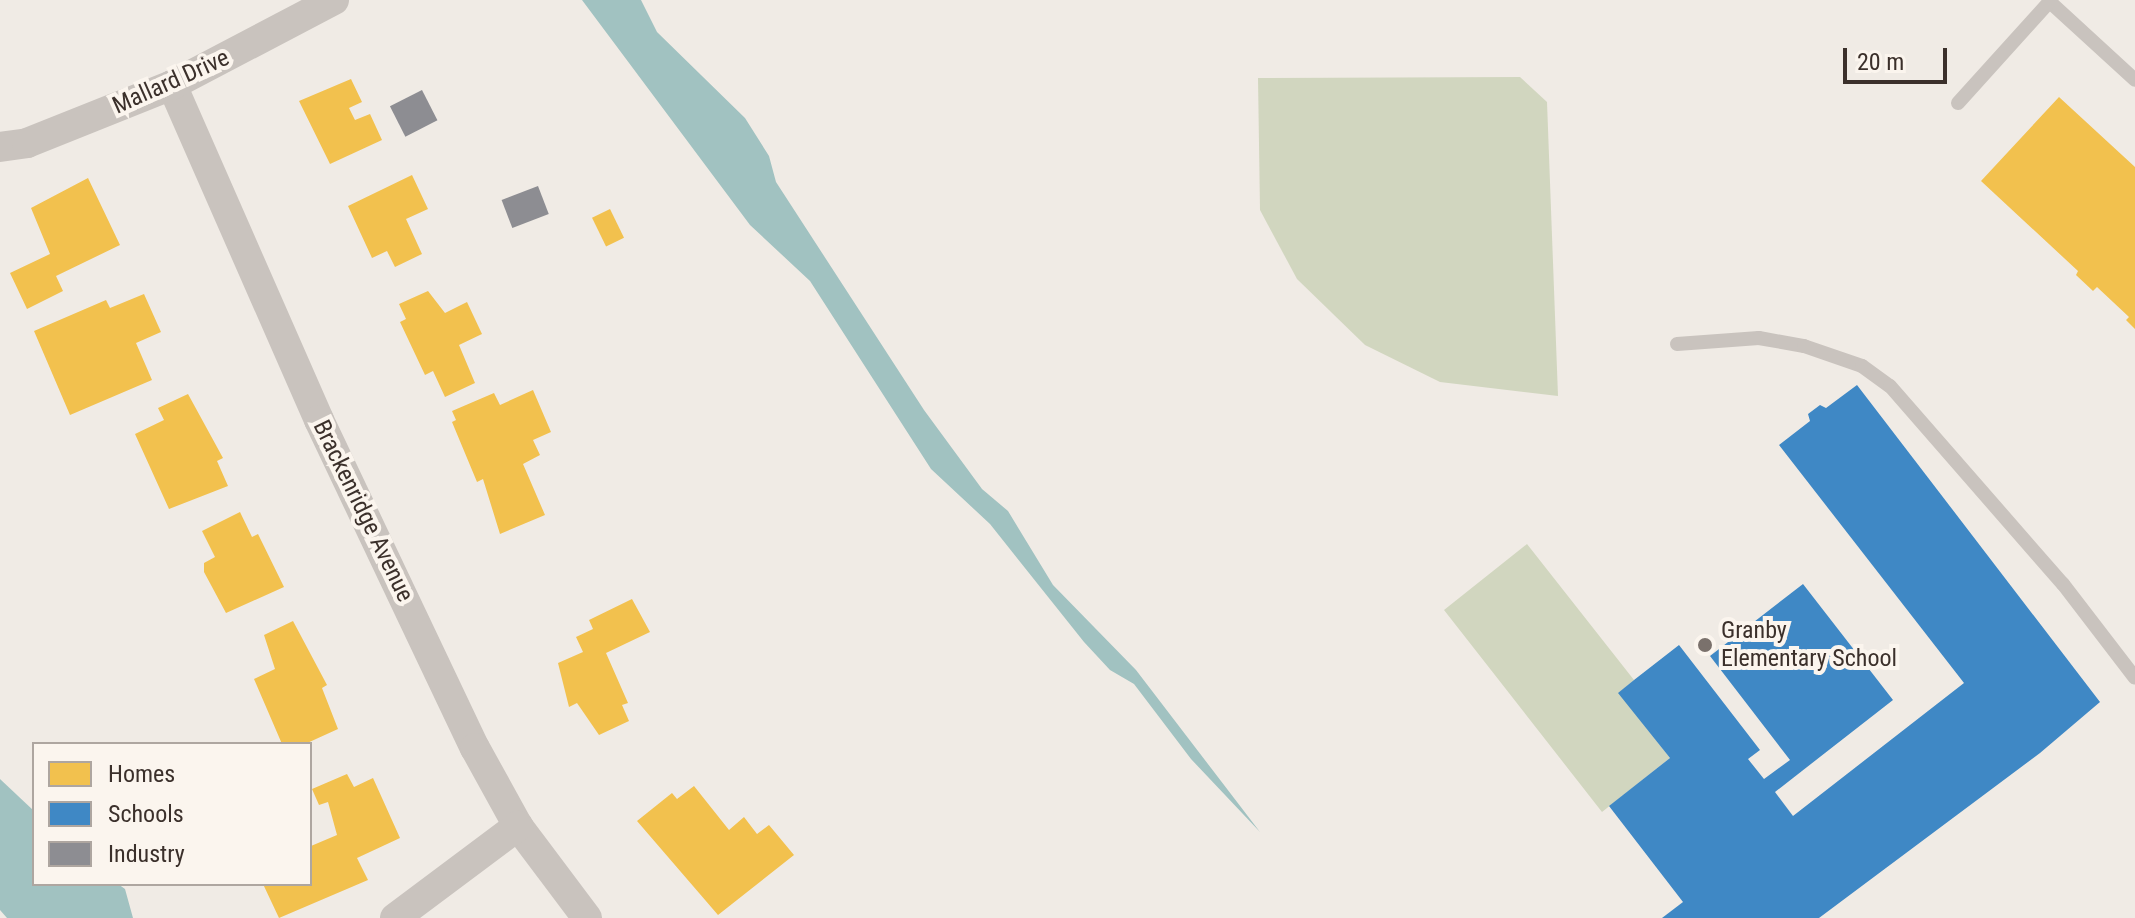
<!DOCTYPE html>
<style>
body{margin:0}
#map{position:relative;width:2135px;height:918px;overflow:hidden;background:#f0ebe5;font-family:"Roboto Condensed",sans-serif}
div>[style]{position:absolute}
.green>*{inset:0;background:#d1d6bf}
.water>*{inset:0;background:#a1c2c1}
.homes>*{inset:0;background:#f2c14e;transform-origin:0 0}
.schools>*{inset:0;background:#3f88c5}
.industry>*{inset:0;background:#8d8d92;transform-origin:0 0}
.service>*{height:14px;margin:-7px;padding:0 7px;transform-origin:7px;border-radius:7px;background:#c9c3be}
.minor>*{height:30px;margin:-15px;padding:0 15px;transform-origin:15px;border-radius:15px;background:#c9c3be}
.dots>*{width:22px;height:22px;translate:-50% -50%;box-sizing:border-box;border:4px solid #fbf5ee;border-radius:50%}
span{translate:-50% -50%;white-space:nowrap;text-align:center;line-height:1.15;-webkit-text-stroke:8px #fbf5ee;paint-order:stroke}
.street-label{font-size:24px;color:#3b302b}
.poi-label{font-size:24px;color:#3b302b}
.left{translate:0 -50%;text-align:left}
.legend{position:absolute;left:32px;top:742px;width:280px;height:144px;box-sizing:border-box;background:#fbf5ee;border:2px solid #aea6a0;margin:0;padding:10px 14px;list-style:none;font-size:24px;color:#3b302b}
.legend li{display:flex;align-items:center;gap:16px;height:40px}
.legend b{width:40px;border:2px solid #aea6a0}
.scale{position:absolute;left:1843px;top:48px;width:104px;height:36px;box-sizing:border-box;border:4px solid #3b302b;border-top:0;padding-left:10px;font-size:24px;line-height:28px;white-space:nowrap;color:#3b302b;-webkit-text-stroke:6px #fbf5ee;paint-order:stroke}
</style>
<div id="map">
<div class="green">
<i style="clip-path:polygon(1520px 77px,1547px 102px,1558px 396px,1440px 382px,1365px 345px,1297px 279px,1260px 210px,1258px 78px)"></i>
<i style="clip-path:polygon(1527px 544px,1634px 680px,1619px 693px,1670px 758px,1602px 812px,1444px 610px)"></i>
</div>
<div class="water">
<i style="clip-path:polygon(582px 0,641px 0,657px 32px,745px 118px,769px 156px,776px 182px,924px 410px,982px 489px,1008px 511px,1053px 585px,1136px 670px,1260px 832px,1191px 759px,1134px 684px,1110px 670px,1084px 642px,990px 524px,931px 469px,810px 281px,750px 225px)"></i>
<i style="clip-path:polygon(0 779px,34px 811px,34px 884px,118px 884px,125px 889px,133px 918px,7px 918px,0 910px)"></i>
</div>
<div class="homes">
<i style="clip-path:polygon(351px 79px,362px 102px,349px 108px,355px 120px,370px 114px,382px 140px,330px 164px,299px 101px)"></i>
<i style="clip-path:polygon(2059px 97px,2135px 167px,2135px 329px,2126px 320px,2129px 317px,2097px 287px,2093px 291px,2076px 275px,2078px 271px,1981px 181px)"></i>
<i style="clip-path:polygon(412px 175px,428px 209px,406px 219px,422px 254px,395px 267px,387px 251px,372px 258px,348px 206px)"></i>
<i style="clip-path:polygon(88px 178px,120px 245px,56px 276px,63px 291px,27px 309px,10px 273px,50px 254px,31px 208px)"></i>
<i style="left:610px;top:209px;width:32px;height:20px;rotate:64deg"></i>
<i style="clip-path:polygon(428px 291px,445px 313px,467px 302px,482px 334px,459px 345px,475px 383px,445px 397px,433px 371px,425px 375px,400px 322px,406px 319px,399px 304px)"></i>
<i style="clip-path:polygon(144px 294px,161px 332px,136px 343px,152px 380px,70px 415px,34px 331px,106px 300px,110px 308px)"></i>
<i style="clip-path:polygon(533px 390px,551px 432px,533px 440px,540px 455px,523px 464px,545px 515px,500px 534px,483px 479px,477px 482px,452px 422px,456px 420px,452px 411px,494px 393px,500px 405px)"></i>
<i style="clip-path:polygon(188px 394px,223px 458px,217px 461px,228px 486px,169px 509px,135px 434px,164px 420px,158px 408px)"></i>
<i style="clip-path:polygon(240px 512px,252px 537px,258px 534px,284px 587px,226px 613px,204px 572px,204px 563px,215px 557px,202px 531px)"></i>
<i style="clip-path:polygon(632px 599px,650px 632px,606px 653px,628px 703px,622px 705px,629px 721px,599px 735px,577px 703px,569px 707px,558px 663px,583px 652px,576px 637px,593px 629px,589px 620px)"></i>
<i style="clip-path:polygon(293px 621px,327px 685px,322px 688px,338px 729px,305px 744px,282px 744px,254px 679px,275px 669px,264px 635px)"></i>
<i style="clip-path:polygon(347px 774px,354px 787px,373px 778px,400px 838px,357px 858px,368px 880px,279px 918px,263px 884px,310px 884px,311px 846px,337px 835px,328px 802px,319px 805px,312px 789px)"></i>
<i style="clip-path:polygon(694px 786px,729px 830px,744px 817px,757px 834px,769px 825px,794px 855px,718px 915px,637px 821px,672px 793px,677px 799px)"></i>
</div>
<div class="schools">
<i style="clip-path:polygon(1857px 385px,2100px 702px,2040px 753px,1819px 918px,1662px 918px,1683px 902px,1609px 806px,1670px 758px,1618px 693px,1634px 680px,1679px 645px,1760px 750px,1748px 759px,1764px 779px,1790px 760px,1710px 656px,1803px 584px,1893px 700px,1775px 792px,1793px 816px,1964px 683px,1779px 445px,1810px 421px,1808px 414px,1820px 405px,1826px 408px)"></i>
</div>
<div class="industry">
<i style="left:422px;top:90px;width:34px;height:36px;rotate:63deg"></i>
<i style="left:538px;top:186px;width:30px;height:39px;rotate:69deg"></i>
</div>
<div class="service">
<i style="left:2050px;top:2px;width:115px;rotate:42.5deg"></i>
<i style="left:1958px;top:103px;width:139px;rotate:-47.9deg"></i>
<i style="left:1677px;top:344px;width:82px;rotate:-4.2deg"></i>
<i style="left:1759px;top:338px;width:46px;rotate:10.1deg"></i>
<i style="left:1804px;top:346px;width:61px;rotate:19deg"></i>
<i style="left:1862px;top:366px;width:34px;rotate:36deg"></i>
<i style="left:1890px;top:386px;width:263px;rotate:48.9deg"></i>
<i style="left:2063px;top:584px;width:118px;rotate:52.5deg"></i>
</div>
<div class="minor">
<i style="left:172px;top:85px;width:366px;rotate:66.3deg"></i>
<i style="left:319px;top:420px;width:363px;rotate:64.6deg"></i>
<i style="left:475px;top:748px;width:89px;rotate:61.1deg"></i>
<i style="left:518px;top:826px;width:115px;rotate:53.1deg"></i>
<i style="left:0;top:147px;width:27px;rotate:-8deg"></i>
<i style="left:27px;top:143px;width:156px;rotate:-21.8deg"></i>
<i style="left:172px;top:85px;width:183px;rotate:-27.7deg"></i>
<i style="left:395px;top:918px;width:154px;rotate:-36.8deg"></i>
</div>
<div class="dots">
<i style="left:1705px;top:645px;background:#7a716c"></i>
</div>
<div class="street-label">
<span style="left:171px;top:82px;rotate:-24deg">Mallard Drive</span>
<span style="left:363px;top:511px;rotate:64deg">Brackenridge Avenue</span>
</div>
<div class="poi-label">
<span class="left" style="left:1721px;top:645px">Granby<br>Elementary School</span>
</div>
<ul class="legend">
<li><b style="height:22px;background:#f2c14e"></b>Homes</li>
<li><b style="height:22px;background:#3f88c5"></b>Schools</li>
<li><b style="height:22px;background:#8d8d92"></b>Industry</li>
</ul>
<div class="scale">20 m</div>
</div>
